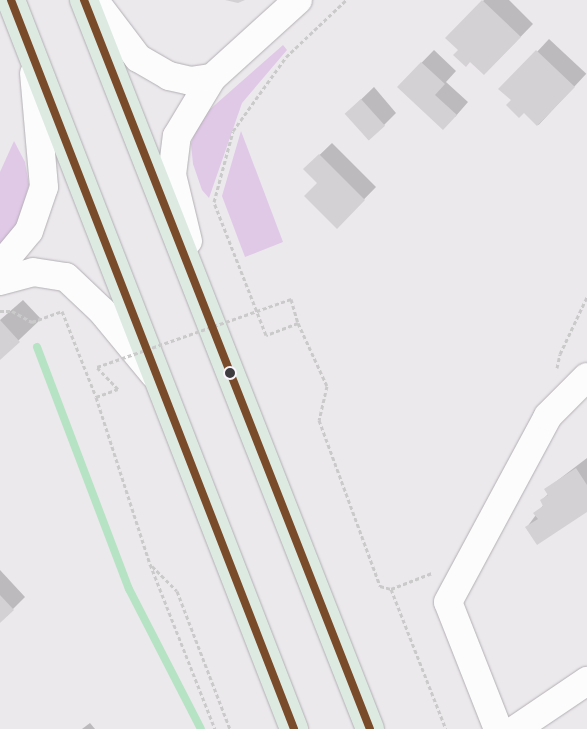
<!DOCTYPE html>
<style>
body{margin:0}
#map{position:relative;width:587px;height:729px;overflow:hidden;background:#ece9ed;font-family:"DejaVu Sans",sans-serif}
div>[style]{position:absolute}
.green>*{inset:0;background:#e0c8e7}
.shadow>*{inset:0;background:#0003;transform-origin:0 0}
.stream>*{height:8px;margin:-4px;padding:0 4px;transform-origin:4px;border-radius:4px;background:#b7e3c5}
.building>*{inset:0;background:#d4d1d4;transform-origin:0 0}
.path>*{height:3px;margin-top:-1.5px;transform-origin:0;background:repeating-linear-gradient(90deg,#cbcacb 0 4px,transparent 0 6.5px)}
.roads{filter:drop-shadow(0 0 1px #b2afb3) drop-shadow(0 0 1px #b2afb3)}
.street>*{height:28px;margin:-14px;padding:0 14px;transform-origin:14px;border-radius:14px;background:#fcfcfc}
.secondary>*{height:28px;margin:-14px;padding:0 14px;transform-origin:14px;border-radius:14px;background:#fcfcfc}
.highway>*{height:28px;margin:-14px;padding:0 14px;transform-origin:14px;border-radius:14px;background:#ddeae2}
.path-bridge>*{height:3px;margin-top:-1.5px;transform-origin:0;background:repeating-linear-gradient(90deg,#cbcacb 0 4px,transparent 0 6.5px)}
.bus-1>*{height:8px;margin:-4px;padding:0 4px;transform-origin:4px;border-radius:4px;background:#7a4b2a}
.dots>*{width:14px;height:14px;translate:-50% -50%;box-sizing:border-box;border:2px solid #fbf5fd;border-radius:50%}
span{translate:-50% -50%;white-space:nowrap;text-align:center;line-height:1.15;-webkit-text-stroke:4px #fbf5fd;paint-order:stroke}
</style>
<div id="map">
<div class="green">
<i style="clip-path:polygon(283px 45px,287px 50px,242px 103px,209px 198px,202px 190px,193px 164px,191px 144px,197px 125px,208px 111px)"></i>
<i style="clip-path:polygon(241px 131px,283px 242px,245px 257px,222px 196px)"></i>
<i style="clip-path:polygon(14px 141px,25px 162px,29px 185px,14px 235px,0 247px,0 172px)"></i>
</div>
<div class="shadow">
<i style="clip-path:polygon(484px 0,509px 0,533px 24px,496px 62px,459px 50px,447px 38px)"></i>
<i style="left:549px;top:39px;width:51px;height:70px;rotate:43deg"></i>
<i style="clip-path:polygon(434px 50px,456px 71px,446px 82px,468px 102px,455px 117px,398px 87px)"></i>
<i style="clip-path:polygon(374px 87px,396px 113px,384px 125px,346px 114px)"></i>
<i style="clip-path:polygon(332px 143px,376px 187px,337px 227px,319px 183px,305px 169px)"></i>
<i style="clip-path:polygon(23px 300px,41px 319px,0 358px,0 320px)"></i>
<i style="clip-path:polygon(587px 458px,587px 511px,527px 527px,544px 504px,541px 501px,548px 494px,545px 490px)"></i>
<i style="clip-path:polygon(0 570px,25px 597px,0 622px)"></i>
<i style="clip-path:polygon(90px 723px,95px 729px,82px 729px)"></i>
</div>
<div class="stream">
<i style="left:37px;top:347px;width:259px;rotate:69.2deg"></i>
<i style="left:129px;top:589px;width:157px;rotate:62.8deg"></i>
</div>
<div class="building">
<i style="clip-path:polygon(225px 0,245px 0,238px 3px)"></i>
<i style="clip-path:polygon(482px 0,521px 37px,484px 75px,470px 62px,466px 67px,453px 55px,458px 50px,445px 38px)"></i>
<i style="clip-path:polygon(536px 50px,575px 87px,537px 126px,524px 113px,519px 118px,506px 105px,511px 100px,498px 89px)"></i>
<i style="clip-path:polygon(421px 62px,445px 84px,435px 95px,457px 115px,443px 130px,397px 87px)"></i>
<i style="left:361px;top:99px;width:36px;height:22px;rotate:48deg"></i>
<i style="clip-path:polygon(319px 154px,365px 200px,337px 229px,304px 196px,317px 183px,303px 169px)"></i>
<i style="clip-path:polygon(0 320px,20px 342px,0 360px)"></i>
<i style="clip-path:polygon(576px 468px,587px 485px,587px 512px,537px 545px,525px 527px,538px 519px,533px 513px,543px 506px,540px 500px,548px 495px,544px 489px)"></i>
<i style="clip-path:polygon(0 595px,14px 610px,0 623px)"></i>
</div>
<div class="path">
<i style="left:291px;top:299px;width:25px;rotate:74deg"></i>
<i style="left:298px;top:323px;width:69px;rotate:65.3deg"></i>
<i style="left:327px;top:386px;width:35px;rotate:103deg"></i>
<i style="left:319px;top:420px;width:177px;rotate:69.8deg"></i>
<i style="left:380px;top:586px;width:11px;rotate:15deg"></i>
<i style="left:391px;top:589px;width:150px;rotate:68.6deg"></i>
<i style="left:0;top:311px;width:12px"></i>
<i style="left:12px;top:311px;width:23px;rotate:29deg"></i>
<i style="left:32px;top:322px;width:32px;rotate:-20deg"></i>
<i style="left:62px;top:311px;width:92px;rotate:68.4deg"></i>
<i style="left:96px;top:397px;width:23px;rotate:-20deg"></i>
<i style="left:118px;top:389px;width:30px;rotate:-134deg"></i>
<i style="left:298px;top:323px;width:34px;rotate:159deg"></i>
<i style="left:266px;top:335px;width:143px;rotate:-111.4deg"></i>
<i style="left:214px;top:202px;width:73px;rotate:-75deg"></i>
<i style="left:233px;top:131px;width:91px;rotate:-54.4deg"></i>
<i style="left:286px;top:57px;width:83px;rotate:-43.5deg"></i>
<i style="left:557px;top:368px;width:14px;rotate:-78deg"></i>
<i style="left:560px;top:354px;width:63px;rotate:-64.7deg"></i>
<i style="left:96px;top:397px;width:176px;rotate:72.1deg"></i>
<i style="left:150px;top:564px;width:177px;rotate:68.5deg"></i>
<i style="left:152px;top:566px;width:35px;rotate:45deg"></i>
<i style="left:177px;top:591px;width:148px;rotate:69deg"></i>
<i style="left:391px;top:589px;width:44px;rotate:-21.3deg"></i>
</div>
<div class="roads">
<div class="street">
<i style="left:498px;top:729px;width:136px;rotate:-111.5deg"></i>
<i style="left:448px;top:602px;width:211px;rotate:-61.7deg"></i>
<i style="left:548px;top:416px;width:55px;rotate:-45deg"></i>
<i style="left:516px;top:729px;width:86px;rotate:-34.1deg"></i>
</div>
<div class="secondary">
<i style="left:94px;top:0;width:73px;rotate:52.8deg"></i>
<i style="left:138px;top:58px;width:36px;rotate:30deg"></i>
<i style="left:169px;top:76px;width:22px;rotate:13deg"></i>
<i style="left:190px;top:81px;width:22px;rotate:-8deg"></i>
<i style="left:188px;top:241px;width:68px;rotate:-103.6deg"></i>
<i style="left:172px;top:175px;width:39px;rotate:-83deg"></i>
<i style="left:177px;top:136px;width:68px;rotate:-58.9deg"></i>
<i style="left:212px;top:78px;width:116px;rotate:-42.2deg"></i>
<i style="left:0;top:266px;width:45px;rotate:-50.4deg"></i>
<i style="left:29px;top:231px;width:46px;rotate:-71.2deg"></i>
<i style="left:44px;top:187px;width:114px;rotate:-95deg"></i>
<i style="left:0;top:281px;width:34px;rotate:-15deg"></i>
<i style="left:33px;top:272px;width:33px;rotate:9deg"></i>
<i style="left:66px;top:277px;width:50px;rotate:43.4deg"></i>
<i style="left:102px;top:311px;width:82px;rotate:50.5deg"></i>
</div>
<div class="highway">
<i style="left:11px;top:0;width:782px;rotate:68.78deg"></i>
<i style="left:84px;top:0;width:783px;rotate:68.58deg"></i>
</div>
</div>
<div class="path-bridge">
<i style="left:97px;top:367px;width:206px;rotate:-19.3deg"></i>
</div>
<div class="bus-1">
<i style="left:11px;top:0;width:782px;rotate:68.78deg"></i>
<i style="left:84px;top:0;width:783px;rotate:68.58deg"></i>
</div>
<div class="dots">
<i style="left:230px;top:373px;background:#3e3c3f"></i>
</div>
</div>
